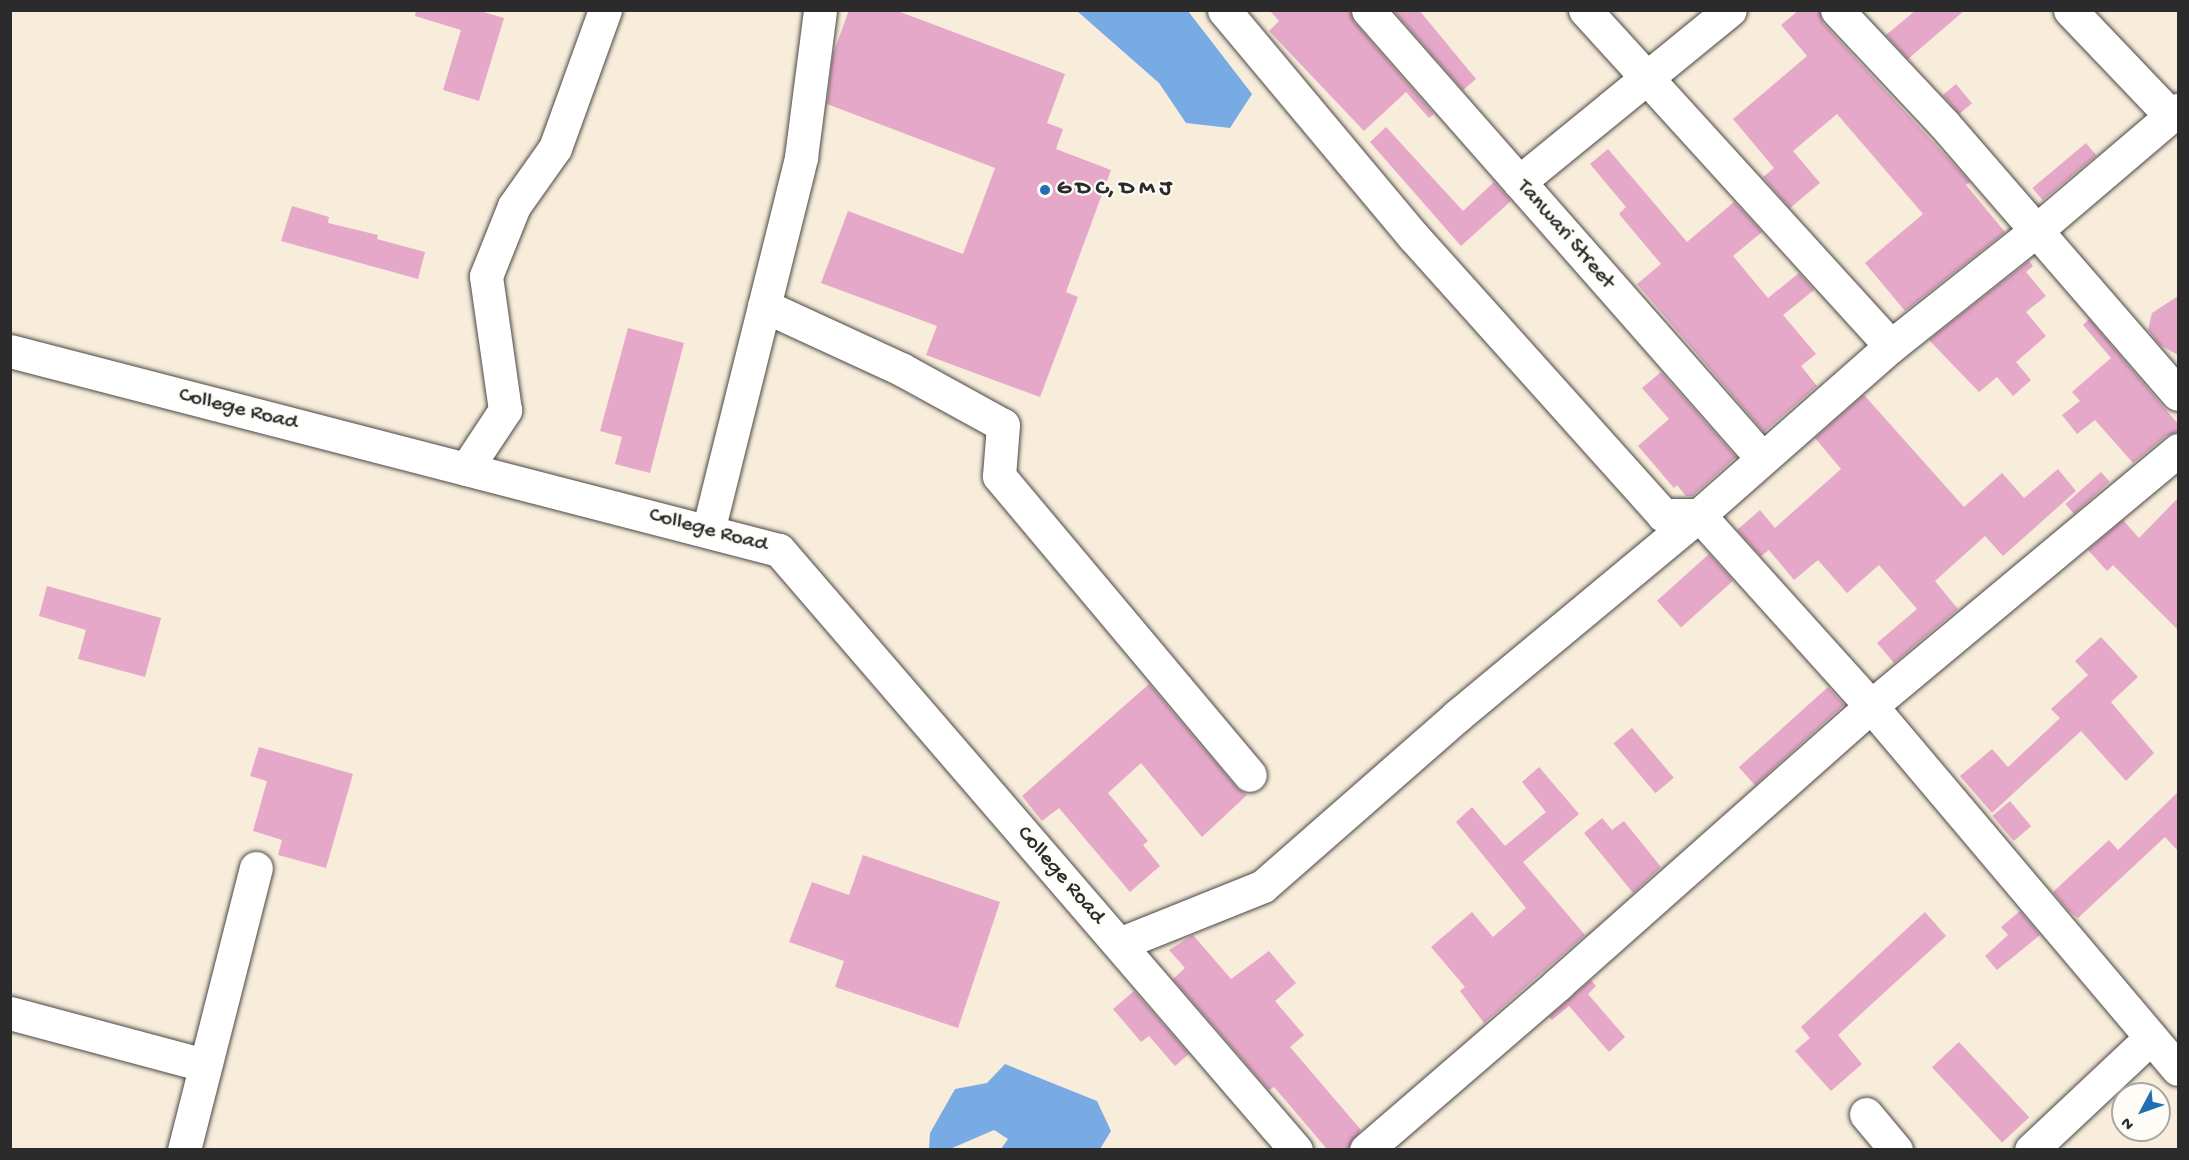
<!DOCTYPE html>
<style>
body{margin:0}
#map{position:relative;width:2189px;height:1160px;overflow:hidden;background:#f8ecdb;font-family:"Gochi Hand",sans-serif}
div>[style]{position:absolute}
.water>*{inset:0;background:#78abe4}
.building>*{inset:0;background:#e6a8c9;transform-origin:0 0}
.roads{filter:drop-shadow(0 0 2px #4a4845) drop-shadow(0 0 2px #4a4845)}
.minor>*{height:33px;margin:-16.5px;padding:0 16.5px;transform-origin:16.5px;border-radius:16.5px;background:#fff}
.dots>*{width:16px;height:16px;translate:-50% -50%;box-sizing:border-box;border:3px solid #fdfcf7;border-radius:50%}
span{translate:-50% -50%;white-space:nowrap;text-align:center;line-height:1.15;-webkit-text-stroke:4.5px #fdfcf7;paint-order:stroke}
.poi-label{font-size:22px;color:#2b2b2b;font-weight:700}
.left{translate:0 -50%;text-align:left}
.street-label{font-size:22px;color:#2b2b2b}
.frame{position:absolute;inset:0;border:12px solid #2b2b2b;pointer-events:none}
.north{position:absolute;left:2111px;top:1082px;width:60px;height:60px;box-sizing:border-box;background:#fdfcf7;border:2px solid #a9a8a5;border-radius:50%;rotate:229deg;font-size:16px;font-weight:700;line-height:24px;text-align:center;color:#2b2b2b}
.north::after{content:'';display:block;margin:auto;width:21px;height:27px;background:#1f6fb2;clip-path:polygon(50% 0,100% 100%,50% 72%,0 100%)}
</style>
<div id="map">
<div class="water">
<i style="clip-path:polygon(1077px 11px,1188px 11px,1252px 94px,1230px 128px,1186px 123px,1159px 83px)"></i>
<i style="clip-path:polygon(1005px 1064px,1097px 1101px,1111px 1131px,1100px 1149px,1001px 1149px,1008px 1139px,994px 1130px,950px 1149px,929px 1149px,930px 1133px,955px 1089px,987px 1083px)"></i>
</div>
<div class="building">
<i style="clip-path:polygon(416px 10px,477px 10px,504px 18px,479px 101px,443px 90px,461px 30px,415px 16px)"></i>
<i style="clip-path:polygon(849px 10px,895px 10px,1065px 74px,1047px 123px,1063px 129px,1056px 149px,1111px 170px,1066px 292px,1078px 297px,1040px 397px,926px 355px,937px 326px,821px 283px,848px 211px,963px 254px,995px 168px,827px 104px,833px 54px)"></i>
<i style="clip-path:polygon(1269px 10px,1350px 10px,1354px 22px,1434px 114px,1429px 118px,1406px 92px,1364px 131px,1269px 31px,1279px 21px)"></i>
<i style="clip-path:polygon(1393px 10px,1419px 10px,1476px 79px,1463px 90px)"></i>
<i style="clip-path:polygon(1799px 10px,1819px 10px,1823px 23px,1970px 182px,1966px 185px,2005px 232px,1905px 311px,1865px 263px,1923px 214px,1837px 114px,1793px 151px,1820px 183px,1790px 208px,1763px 177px,1774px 168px,1733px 119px,1807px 56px,1781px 25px)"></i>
<i style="clip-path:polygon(1916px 10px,1965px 10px,1908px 59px,1886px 35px)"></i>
<i style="left:1956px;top:84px;width:25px;height:17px;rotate:50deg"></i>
<i style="clip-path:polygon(1386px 127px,1463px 211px,1494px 182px,1511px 201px,1461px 246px,1370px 142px)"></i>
<i style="left:2086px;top:143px;width:16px;height:70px;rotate:50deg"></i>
<i style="clip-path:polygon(1608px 149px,1687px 242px,1734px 202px,1762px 232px,1733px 256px,1768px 298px,1799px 273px,1814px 290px,1783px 315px,1816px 354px,1801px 366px,1817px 386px,1764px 432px,1637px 284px,1661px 264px,1619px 214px,1626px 207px,1590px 164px)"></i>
<i style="clip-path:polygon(292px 206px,329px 217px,328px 223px,378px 235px,377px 239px,425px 252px,418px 279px,281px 241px)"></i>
<i style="clip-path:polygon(2029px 261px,2033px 266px,2026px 272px,2046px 296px,2026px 312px,2046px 336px,2016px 362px,2031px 380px,2013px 396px,1997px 377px,1979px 392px,1929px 340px)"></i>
<i style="clip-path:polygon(2178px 296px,2178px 355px,2160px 345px,2148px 330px,2152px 313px)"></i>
<i style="clip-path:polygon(2089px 319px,2178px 424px,2178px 432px,2166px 436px,2133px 463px,2095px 420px,2077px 434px,2062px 415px,2080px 401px,2072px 392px,2111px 358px,2083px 325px)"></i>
<i style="clip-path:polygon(628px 328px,684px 343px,650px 473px,615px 464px,622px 437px,600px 431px)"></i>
<i style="clip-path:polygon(1661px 372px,1736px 457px,1692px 496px,1686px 496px,1677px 485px,1674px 488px,1638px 446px,1669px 419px,1642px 388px)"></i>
<i style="clip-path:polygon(1864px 395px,1964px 507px,2002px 473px,2024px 498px,2058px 469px,2076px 491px,2003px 556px,1985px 536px,1935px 581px,1958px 609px,1894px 663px,1877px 643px,1917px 609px,1879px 565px,1847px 593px,1818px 560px,1794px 580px,1769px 550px,1761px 556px,1737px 530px,1760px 510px,1775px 528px,1841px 469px,1815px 438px)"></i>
<i style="left:2101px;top:472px;width:13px;height:48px;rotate:48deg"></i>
<i style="clip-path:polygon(2178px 498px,2178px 630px,2113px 565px,2107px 571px,2088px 550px,2123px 520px,2139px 538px)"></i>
<i style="left:1709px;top:554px;width:36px;height:70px;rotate:48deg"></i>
<i style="clip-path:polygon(47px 586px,161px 618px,145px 677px,78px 659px,86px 630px,39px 616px)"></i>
<i style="clip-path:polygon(2101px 637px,2138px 677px,2111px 702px,2154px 753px,2126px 781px,2081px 731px,1992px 813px,1960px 776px,1992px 749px,2008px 767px,2060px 718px,2051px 709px,2088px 675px,2075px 661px)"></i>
<i style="clip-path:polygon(1149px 684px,1236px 787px,1247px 795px,1202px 837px,1141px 763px,1108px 793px,1148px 841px,1143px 845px,1160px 866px,1130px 892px,1059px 808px,1042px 821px,1022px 796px)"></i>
<i style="left:1828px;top:687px;width:24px;height:120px;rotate:48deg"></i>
<i style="left:1632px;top:728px;width:65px;height:24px;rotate:50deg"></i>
<i style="clip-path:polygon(259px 747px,353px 774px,326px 868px,278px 855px,282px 840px,253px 831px,267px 781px,250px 776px)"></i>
<i style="clip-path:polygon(1539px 767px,1579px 814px,1523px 862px,1585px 935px,1484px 1023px,1460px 991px,1465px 987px,1431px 947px,1472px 912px,1493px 937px,1526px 908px,1456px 822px,1472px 807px,1505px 846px,1546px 812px,1522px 782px)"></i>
<i style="clip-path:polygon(2178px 792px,2178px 851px,2165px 837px,2078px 918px,2069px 911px,2053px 892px,2109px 840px,2118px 850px)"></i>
<i style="left:2010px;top:801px;width:33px;height:23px;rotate:50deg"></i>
<i style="clip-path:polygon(1602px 818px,1612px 830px,1624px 821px,1661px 867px,1633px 893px,1584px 833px)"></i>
<i style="clip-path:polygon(863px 855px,1000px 902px,958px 1028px,835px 987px,844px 961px,789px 942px,812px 882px,849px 895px)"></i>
<i style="clip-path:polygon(2020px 911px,2040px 935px,1997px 970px,1985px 956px,2008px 935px,2001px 927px)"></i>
<i style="clip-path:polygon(1925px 912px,1946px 936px,1838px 1035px,1862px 1064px,1831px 1091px,1795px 1051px,1810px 1038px,1801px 1027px)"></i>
<i style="clip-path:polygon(1193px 935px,1231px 979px,1269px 951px,1296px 983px,1275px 1001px,1304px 1035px,1290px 1047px,1361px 1130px,1348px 1149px,1327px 1149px,1274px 1087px,1269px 1090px,1173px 979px,1185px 968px,1169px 950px)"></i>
<i style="clip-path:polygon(1591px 980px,1596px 986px,1588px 994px,1625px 1037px,1609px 1052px,1569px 1006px,1552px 1020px,1549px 1017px)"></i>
<i style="clip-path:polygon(1134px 991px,1189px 1054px,1175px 1066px,1149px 1036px,1141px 1042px,1113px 1009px)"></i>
<i style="left:1959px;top:1042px;width:103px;height:37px;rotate:47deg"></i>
</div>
<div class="roads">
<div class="minor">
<i style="left:1224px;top:10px;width:295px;rotate:50.1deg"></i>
<i style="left:1413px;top:236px;width:375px;rotate:48.1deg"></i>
<i style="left:1663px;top:515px;width:36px"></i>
<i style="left:1699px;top:515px;width:257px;rotate:48deg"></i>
<i style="left:1871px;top:706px;width:475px;rotate:49.8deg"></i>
<i style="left:1368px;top:10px;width:597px;rotate:48.67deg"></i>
<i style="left:1585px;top:10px;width:454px;rotate:47.7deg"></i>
<i style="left:1837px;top:10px;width:156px;rotate:46.8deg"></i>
<i style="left:1944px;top:124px;width:357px;rotate:49.1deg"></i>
<i style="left:2070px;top:10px;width:146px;rotate:46.4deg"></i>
<i style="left:1519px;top:182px;width:272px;rotate:-39.2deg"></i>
<i style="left:764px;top:306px;width:151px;rotate:24.7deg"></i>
<i style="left:901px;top:369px;width:116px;rotate:28.8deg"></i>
<i style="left:1003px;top:425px;width:51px;rotate:94.5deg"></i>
<i style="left:999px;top:476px;width:390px;rotate:50deg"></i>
<i style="left:10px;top:351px;width:794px;rotate:14.51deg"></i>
<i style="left:779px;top:550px;width:792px;rotate:49.25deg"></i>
<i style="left:466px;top:469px;width:71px;rotate:-56.5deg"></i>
<i style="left:505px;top:410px;width:135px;rotate:-98.1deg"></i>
<i style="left:486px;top:276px;width:75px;rotate:-68.2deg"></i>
<i style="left:514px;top:206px;width:71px;rotate:-54.7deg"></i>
<i style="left:555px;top:148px;width:147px;rotate:-70.1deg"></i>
<i style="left:708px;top:531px;width:385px;rotate:-76deg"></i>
<i style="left:801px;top:157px;width:148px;rotate:-82.6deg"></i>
<i style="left:1119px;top:944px;width:155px;rotate:-21.9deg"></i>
<i style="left:1263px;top:886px;width:258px;rotate:-41.2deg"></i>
<i style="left:1457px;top:716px;width:315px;rotate:-39.7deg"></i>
<i style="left:1699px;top:515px;width:256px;rotate:-41.4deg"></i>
<i style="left:1891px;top:346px;width:188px;rotate:-38.5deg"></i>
<i style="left:2038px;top:229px;width:184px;rotate:-40.4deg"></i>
<i style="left:10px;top:1013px;width:201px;rotate:15deg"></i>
<i style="left:1866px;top:1114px;width:47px;rotate:50.2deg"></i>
<i style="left:184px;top:1150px;width:291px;rotate:-75.7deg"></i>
<i style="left:1366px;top:1150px;width:254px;rotate:-40.8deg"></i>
<i style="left:1558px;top:984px;width:419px;rotate:-41.6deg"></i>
<i style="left:1871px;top:706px;width:400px;rotate:-39.8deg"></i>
<i style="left:2031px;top:1150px;width:162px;rotate:-43.2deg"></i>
</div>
</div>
<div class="dots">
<i style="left:1045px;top:190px;background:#1f6fb2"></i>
</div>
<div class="poi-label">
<span class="left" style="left:1057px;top:190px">G D C, D M J</span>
</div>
<div class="street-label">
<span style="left:1565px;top:235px;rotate:49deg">Tanwari Street</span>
<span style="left:238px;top:410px;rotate:14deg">College Road</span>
<span style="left:708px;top:531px;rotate:15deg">College Road</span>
<span style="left:1060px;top:876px;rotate:49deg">College Road</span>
</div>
<div class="frame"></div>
<div class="north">N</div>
</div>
